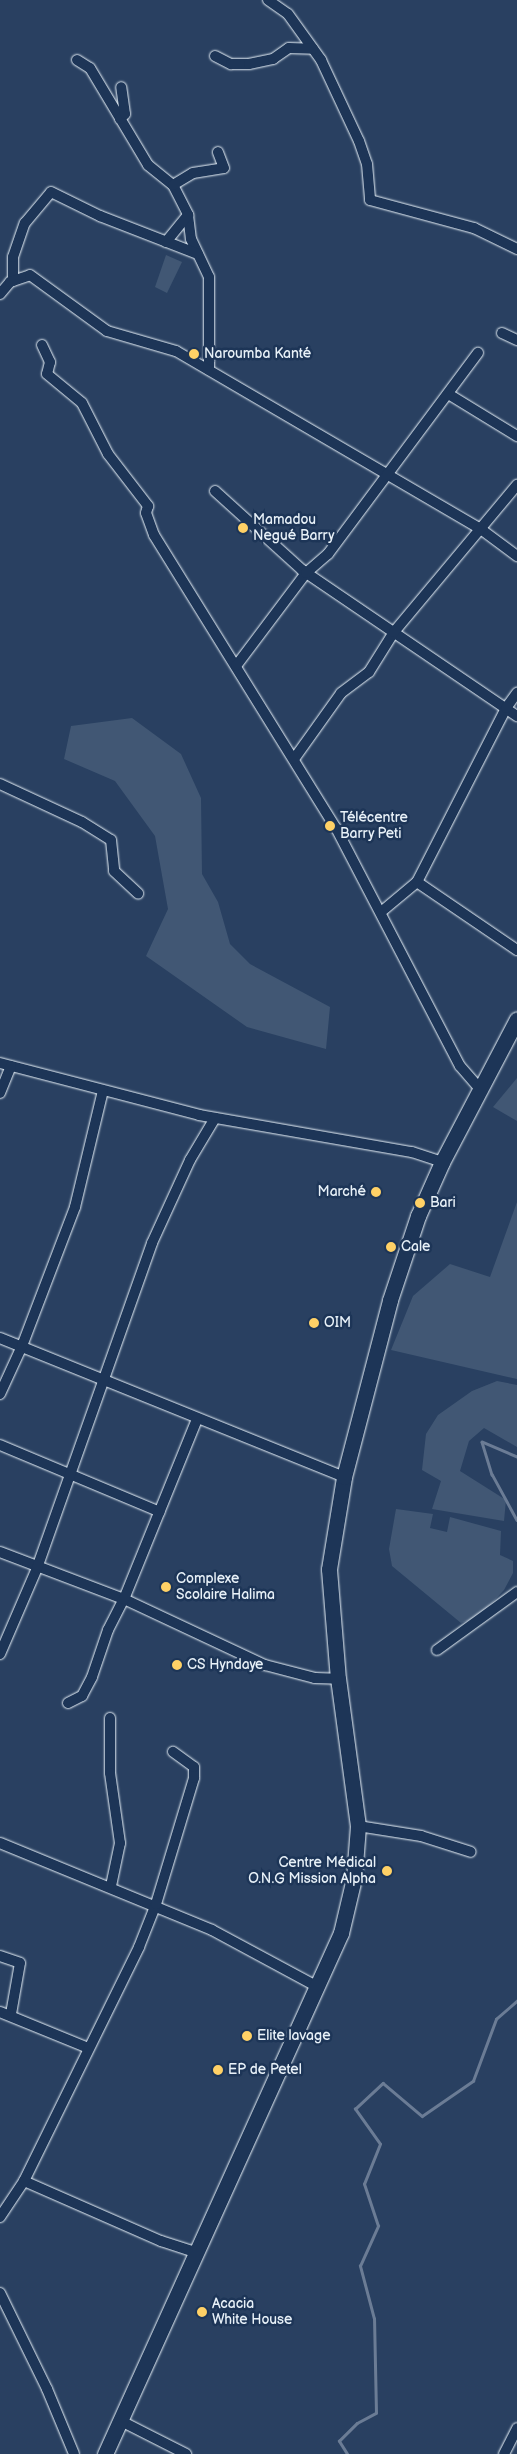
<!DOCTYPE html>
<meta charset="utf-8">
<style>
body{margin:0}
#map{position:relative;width:517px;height:2454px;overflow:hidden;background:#294061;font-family:"Balsamiq Sans",sans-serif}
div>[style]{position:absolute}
.green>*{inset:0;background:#415774}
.stream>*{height:2.5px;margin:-1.25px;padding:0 1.25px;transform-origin:1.25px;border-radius:1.25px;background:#6b7c95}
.roads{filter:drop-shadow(0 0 1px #e8f1f8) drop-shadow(0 0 1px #e8f1f8)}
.minor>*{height:10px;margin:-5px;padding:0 5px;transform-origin:5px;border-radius:5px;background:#1d3557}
.highway>*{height:15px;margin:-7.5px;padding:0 7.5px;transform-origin:7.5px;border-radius:7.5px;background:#1d3557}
.dots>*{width:14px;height:14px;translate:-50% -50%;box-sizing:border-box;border:2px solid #1d3557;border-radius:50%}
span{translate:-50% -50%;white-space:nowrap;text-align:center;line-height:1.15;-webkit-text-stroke:5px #1d3557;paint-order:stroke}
.poi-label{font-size:14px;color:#e8f1f8}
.left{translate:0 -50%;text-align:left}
.right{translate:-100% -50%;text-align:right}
</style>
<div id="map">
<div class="green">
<i style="clip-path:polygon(166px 255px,182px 262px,167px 293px,155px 287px)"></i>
<i style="clip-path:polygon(132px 718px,181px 754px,201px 798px,202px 874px,218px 902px,230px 944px,250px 964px,330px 1007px,326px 1049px,247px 1027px,146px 956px,168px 909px,155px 836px,115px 781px,64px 759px,71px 726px)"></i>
<i style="clip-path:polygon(517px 1078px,517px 1121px,493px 1107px)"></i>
<i style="clip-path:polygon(517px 1202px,517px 1379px,391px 1350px,413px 1296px,450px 1264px,490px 1277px)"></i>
<i style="clip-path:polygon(497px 1381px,517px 1385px,517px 1447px,484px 1428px,469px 1441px,460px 1471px,506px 1500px,504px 1521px,432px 1509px,441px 1481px,422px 1470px,426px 1434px,438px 1415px,472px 1391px)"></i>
<i style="clip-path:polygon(396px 1509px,433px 1514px,430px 1528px,447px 1532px,450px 1517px,501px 1531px,500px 1555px,513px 1561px,513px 1573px,504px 1590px,479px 1617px,461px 1623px,392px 1566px,389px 1549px)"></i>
</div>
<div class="stream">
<i style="left:517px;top:1457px;width:38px;rotate:-157deg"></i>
<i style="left:482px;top:1442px;width:34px;rotate:73deg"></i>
<i style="left:492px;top:1474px;width:52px;rotate:61.5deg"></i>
<i style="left:347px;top:2454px;width:15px;rotate:-122deg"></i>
<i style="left:339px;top:2441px;width:25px;rotate:-45deg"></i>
<i style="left:357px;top:2423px;width:21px;rotate:-28deg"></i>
<i style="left:376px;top:2413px;width:94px;rotate:-91.2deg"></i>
<i style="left:374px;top:2319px;width:55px;rotate:-104.8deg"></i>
<i style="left:360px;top:2266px;width:44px;rotate:-65.8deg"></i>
<i style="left:378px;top:2226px;width:44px;rotate:-108.4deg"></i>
<i style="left:364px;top:2184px;width:43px;rotate:-68.2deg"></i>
<i style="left:380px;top:2144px;width:43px;rotate:-125.5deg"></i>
<i style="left:355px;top:2109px;width:38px;rotate:-43deg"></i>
<i style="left:383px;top:2083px;width:51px;rotate:40.2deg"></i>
<i style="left:422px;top:2116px;width:62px;rotate:-34.5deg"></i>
<i style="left:473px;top:2081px;width:66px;rotate:-69.6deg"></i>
<i style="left:496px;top:2019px;width:28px;rotate:-41deg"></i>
</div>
<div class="roads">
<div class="minor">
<i style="left:268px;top:0;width:24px;rotate:35deg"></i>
<i style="left:288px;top:14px;width:57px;rotate:54.3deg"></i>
<i style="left:321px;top:60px;width:89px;rotate:64.9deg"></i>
<i style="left:359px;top:141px;width:24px;rotate:71deg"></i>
<i style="left:367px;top:164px;width:36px;rotate:85deg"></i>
<i style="left:370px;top:200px;width:108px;rotate:15.1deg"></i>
<i style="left:474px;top:228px;width:48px;rotate:26deg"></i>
<i style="left:215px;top:56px;width:18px;rotate:27deg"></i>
<i style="left:231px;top:64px;width:18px"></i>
<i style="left:249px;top:64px;width:25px;rotate:-12deg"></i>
<i style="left:273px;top:59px;width:19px;rotate:-35deg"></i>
<i style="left:289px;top:48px;width:24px;rotate:2deg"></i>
<i style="left:77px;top:60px;width:15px;rotate:32deg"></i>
<i style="left:90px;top:68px;width:113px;rotate:59.1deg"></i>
<i style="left:148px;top:165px;width:32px;rotate:39deg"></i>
<i style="left:173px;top:185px;width:34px;rotate:63deg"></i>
<i style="left:188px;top:215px;width:24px;rotate:83deg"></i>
<i style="left:191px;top:239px;width:42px;rotate:64.7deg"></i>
<i style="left:209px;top:277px;width:93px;rotate:90deg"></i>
<i style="left:120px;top:119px;width:7px;rotate:-45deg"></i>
<i style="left:125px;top:114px;width:27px;rotate:-98deg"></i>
<i style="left:173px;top:185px;width:23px;rotate:-31deg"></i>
<i style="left:193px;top:173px;width:31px;rotate:-9deg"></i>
<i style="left:224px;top:168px;width:17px;rotate:-111deg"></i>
<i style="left:166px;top:242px;width:35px;rotate:-51deg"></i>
<i style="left:13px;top:281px;width:24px;rotate:-90deg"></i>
<i style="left:13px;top:257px;width:36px;rotate:-71deg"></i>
<i style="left:25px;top:223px;width:40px;rotate:-50deg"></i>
<i style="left:51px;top:192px;width:55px;rotate:26.1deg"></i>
<i style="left:100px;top:216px;width:105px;rotate:21.2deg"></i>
<i style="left:0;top:294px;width:16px;rotate:-50deg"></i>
<i style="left:10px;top:282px;width:21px;rotate:-19deg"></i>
<i style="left:30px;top:275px;width:95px;rotate:36deg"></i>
<i style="left:107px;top:331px;width:72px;rotate:16.2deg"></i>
<i style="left:176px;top:351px;width:355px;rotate:30.3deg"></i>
<i style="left:482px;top:530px;width:44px;rotate:36.6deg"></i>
<i style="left:502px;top:333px;width:17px;rotate:25deg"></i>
<i style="left:42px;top:345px;width:19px;rotate:65deg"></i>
<i style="left:50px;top:362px;width:12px;rotate:104deg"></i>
<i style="left:47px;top:374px;width:45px;rotate:39.6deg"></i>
<i style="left:82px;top:403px;width:57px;rotate:63deg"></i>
<i style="left:108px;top:454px;width:66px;rotate:52.4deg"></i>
<i style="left:148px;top:506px;width:7px;rotate:106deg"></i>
<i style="left:146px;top:513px;width:23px;rotate:70deg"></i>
<i style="left:154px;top:535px;width:345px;rotate:58.2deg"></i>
<i style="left:336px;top:828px;width:268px;rotate:62.5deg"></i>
<i style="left:460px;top:1066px;width:30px;rotate:49deg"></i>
<i style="left:450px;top:395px;width:79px;rotate:31.5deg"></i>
<i style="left:215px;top:491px;width:118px;rotate:42.2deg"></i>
<i style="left:302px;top:570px;width:260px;rotate:34.2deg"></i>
<i style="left:236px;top:666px;width:116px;rotate:-53deg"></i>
<i style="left:306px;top:573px;width:29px;rotate:-41deg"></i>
<i style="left:328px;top:554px;width:251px;rotate:-53.3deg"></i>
<i style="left:294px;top:759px;width:81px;rotate:-54.5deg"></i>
<i style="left:341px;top:693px;width:35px;rotate:-37deg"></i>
<i style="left:369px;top:672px;width:47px;rotate:-58deg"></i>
<i style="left:394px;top:632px;width:192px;rotate:-50.1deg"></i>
<i style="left:0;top:784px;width:90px;rotate:24.9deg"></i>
<i style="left:82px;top:822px;width:34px;rotate:32deg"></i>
<i style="left:111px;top:840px;width:31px;rotate:84deg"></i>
<i style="left:114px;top:871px;width:33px;rotate:43deg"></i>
<i style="left:417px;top:882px;width:121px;rotate:34.2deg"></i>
<i style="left:381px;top:912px;width:47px;rotate:-39.8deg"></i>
<i style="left:417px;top:882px;width:195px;rotate:-62.9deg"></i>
<i style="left:506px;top:708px;width:19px;rotate:-54deg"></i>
<i style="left:0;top:1063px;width:206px;rotate:14.6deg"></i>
<i style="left:199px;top:1115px;width:216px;rotate:9.9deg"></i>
<i style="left:412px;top:1152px;width:32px;rotate:18deg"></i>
<i style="left:0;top:1093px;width:29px;rotate:-68deg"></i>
<i style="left:0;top:1338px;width:371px;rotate:22deg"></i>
<i style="left:0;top:1394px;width:53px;rotate:-65.4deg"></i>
<i style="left:22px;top:1346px;width:149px;rotate:-69.1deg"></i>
<i style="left:75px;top:1207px;width:120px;rotate:-76.5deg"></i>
<i style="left:0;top:1445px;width:173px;rotate:22.7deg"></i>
<i style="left:0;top:1552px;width:133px;rotate:20.8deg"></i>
<i style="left:124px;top:1599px;width:156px;rotate:25.1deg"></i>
<i style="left:265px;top:1665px;width:52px;rotate:14.6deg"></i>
<i style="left:315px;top:1678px;width:23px;rotate:2deg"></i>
<i style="left:437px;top:1650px;width:99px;rotate:-35.9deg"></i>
<i style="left:0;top:1654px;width:94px;rotate:-66.7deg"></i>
<i style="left:37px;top:1568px;width:345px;rotate:-70.5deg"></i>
<i style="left:152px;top:1243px;width:91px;rotate:-65.4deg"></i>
<i style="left:190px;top:1160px;width:49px;rotate:-59.2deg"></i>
<i style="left:68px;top:1703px;width:16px;rotate:-27deg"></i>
<i style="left:82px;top:1696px;width:21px;rotate:-62deg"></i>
<i style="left:92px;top:1677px;width:50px;rotate:-71.2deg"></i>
<i style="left:108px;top:1630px;width:35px;rotate:-63deg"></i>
<i style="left:124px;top:1599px;width:194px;rotate:-67.9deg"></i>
<i style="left:110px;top:1718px;width:55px;rotate:90deg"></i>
<i style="left:110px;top:1773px;width:71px;rotate:81.9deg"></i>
<i style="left:120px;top:1843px;width:44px;rotate:101.8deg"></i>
<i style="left:358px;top:1826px;width:64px;rotate:9deg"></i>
<i style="left:421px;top:1836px;width:52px;rotate:17.7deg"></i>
<i style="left:0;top:1843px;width:229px;rotate:22.3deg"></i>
<i style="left:212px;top:1930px;width:120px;rotate:28.3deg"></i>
<i style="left:0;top:1956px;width:21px;rotate:19deg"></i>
<i style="left:20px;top:1963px;width:52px;rotate:100deg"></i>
<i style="left:0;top:2012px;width:95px;rotate:22.2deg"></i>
<i style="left:24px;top:2181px;width:150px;rotate:23.7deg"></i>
<i style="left:161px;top:2241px;width:36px;rotate:18deg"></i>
<i style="left:0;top:2217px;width:43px;rotate:-56.3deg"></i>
<i style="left:24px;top:2181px;width:261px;rotate:-63.8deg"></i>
<i style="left:139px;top:1947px;width:46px;rotate:-68.4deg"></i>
<i style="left:156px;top:1904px;width:132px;rotate:-73.2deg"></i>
<i style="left:194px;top:1778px;width:11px;rotate:-90deg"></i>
<i style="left:194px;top:1767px;width:26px;rotate:-144deg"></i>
<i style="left:0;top:2293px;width:107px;rotate:63.9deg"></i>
<i style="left:47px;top:2389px;width:70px;rotate:67.4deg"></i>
<i style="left:121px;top:2421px;width:73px;rotate:26.9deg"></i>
<i style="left:504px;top:2454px;width:29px;rotate:-63deg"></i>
</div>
<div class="highway">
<i style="left:105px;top:2454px;width:572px;rotate:-65.63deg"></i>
<i style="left:341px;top:1933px;width:57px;rotate:-76.7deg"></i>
<i style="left:354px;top:1878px;width:52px;rotate:-85.6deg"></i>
<i style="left:358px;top:1826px;width:148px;rotate:-97.7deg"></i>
<i style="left:338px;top:1679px;width:110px;rotate:-94.7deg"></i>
<i style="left:329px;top:1569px;width:93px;rotate:-80.7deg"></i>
<i style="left:344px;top:1477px;width:183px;rotate:-75.4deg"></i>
<i style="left:390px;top:1300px;width:89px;rotate:-71.6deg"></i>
<i style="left:418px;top:1216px;width:59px;rotate:-66deg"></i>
<i style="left:442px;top:1162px;width:161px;rotate:-62.3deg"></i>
</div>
</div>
<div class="dots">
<i style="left:194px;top:354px;background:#ffd166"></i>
<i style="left:243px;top:528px;background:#ffd166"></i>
<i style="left:330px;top:826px;background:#ffd166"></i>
<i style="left:376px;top:1192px;background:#ffd166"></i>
<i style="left:420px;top:1203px;background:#ffd166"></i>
<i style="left:391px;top:1247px;background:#ffd166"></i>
<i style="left:314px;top:1323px;background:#ffd166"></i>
<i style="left:166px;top:1587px;background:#ffd166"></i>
<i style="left:177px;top:1665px;background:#ffd166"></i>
<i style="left:387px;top:1871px;background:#ffd166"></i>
<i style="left:247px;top:2036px;background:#ffd166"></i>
<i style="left:218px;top:2070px;background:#ffd166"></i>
<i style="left:202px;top:2312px;background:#ffd166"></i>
</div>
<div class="poi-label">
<span class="left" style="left:204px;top:354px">Naroumba Kanté</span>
<span class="left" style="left:253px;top:528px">Mamadou<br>Negué Barry</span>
<span class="left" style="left:340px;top:826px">Télécentre<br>Barry Peti</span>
<span class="right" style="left:366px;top:1192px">Marché</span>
<span class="left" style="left:430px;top:1203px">Bari</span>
<span class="left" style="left:401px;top:1247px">Cale</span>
<span class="left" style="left:324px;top:1323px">OIM</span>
<span class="left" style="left:176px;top:1587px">Complexe<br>Scolaire Halima</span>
<span class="left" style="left:187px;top:1665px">CS Hyndaye</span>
<span class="right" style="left:376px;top:1871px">Centre Médical<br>O.N.G Mission Alpha</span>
<span class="left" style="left:257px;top:2036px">Elite lavage</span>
<span class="left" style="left:228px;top:2070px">EP de Petel</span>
<span class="left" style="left:212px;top:2312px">Acacia<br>White House</span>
</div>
</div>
